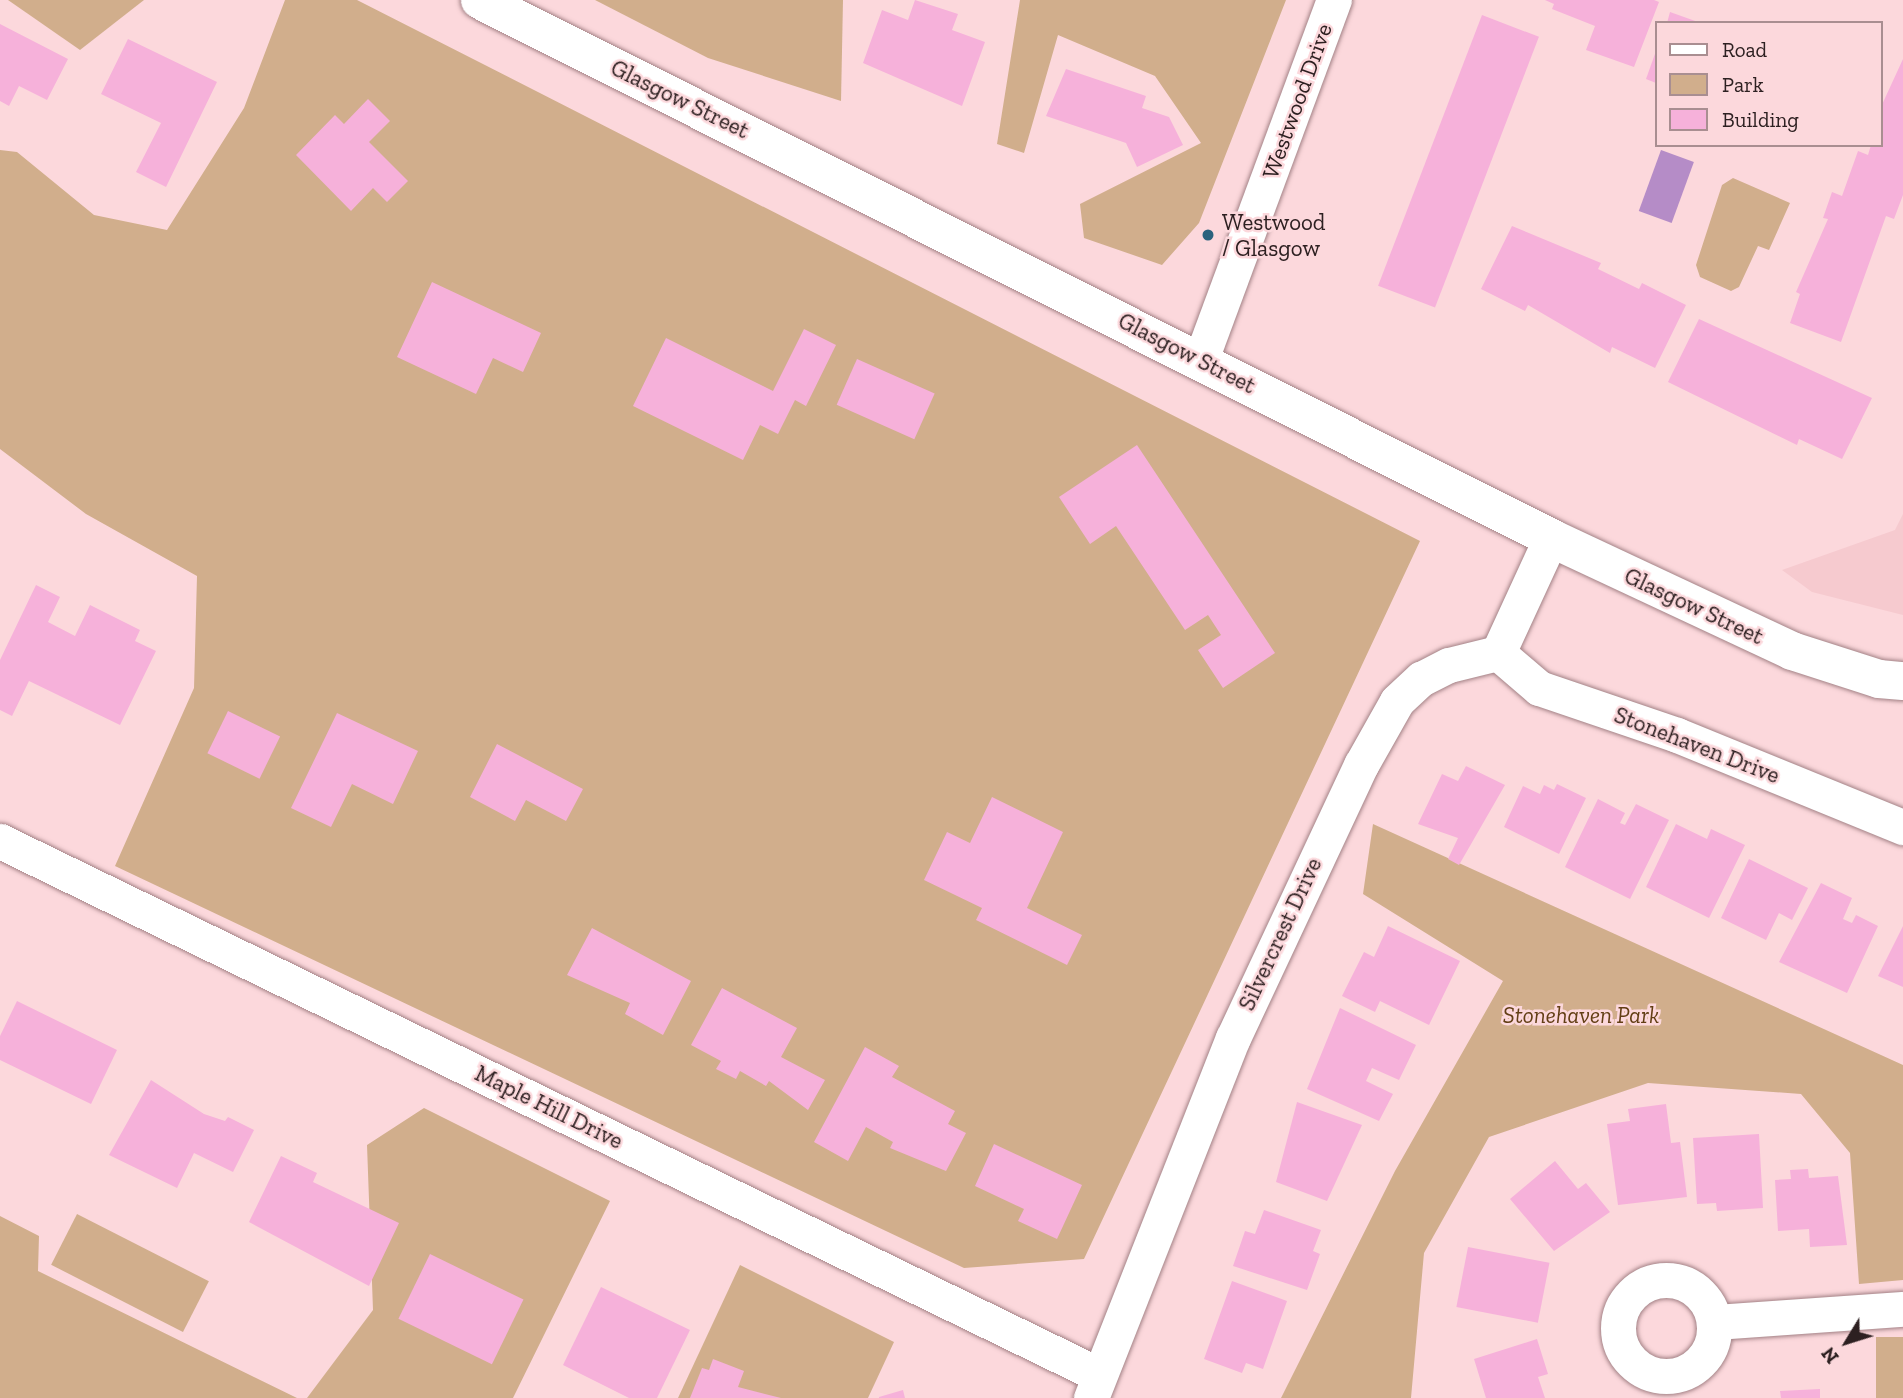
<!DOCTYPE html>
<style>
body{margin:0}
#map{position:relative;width:1903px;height:1398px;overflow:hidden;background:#fcd8dc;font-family:"Zilla Slab",serif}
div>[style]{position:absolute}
.built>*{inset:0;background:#f6cacf}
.green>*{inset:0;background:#d1ae8c;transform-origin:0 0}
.water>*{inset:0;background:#b58cc7;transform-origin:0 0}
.building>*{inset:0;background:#f6b1da;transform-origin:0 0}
.roads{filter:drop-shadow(0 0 2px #a38286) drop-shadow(0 0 2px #a38286)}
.minor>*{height:35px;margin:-17.5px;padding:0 17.5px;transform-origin:17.5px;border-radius:17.5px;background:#fff}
.minor>.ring{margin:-17.5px;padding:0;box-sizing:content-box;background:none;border:35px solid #fff;border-radius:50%}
.tertiary>*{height:38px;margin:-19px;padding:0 19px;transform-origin:19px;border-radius:19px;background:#fff}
.dots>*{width:19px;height:19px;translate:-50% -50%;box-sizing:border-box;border:4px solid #fcd8dc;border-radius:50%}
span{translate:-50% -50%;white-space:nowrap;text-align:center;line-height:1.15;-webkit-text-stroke:5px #fcd8dc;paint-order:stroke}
.street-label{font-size:23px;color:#2d2021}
.poi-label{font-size:23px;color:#2d2021}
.left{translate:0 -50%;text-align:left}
.park-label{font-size:23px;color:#623e14;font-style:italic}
.legend{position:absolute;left:1655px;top:21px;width:228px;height:126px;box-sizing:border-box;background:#fcd8dc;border:2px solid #a98e91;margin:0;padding:9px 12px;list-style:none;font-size:21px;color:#2d2021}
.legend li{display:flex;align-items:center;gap:14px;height:35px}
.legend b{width:35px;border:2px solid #a98e91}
.north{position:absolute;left:1812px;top:1307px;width:70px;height:70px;-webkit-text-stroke:5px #fcd8dc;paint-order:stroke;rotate:232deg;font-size:19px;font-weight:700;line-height:28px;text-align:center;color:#2d2021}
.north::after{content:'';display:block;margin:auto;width:24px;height:32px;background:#2d2021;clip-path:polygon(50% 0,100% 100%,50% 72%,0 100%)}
</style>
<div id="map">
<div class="built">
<i style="clip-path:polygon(1903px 514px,1903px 615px,1812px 592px,1782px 570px,1895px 530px)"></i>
</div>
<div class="green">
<i style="clip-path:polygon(8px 0,144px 0,80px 50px)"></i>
<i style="clip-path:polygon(285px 0,357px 0,1420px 541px,1084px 1259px,964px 1268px,115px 866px,194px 688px,197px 576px,86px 514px,0 449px,0 150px,17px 152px,94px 215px,167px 230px,244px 108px)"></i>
<i style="clip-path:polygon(595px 0,843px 0,841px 101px,708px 58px)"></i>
<i style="clip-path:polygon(1020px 0,1286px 0,1199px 223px,1162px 265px,1084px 238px,1080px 204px,1201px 143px,1155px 76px,1058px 35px,1024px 153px,997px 144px)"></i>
<i style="clip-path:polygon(1733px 178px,1790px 203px,1769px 250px,1758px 246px,1739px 287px,1731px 291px,1700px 277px,1696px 265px,1722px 185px)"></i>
<i style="clip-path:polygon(1373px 824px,1903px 1065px,1903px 1280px,1859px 1284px,1850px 1153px,1801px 1094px,1648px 1083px,1489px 1137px,1424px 1253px,1411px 1398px,1281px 1398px,1395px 1171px,1503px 981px,1363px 894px)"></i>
<i style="clip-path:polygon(424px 1108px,610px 1201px,513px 1398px,307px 1398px,373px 1310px,367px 1145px)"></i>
<i style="left:77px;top:1214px;width:148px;height:57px;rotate:27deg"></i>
<i style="clip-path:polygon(0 1216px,39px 1236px,38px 1271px,297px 1398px,0 1398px)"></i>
<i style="clip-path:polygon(740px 1265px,894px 1342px,868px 1398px,678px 1398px)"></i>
<i style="left:1903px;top:1337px;width:61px;height:27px;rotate:90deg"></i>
</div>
<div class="water">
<i style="left:1661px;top:150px;width:35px;height:65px;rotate:20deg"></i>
</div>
<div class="building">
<i style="clip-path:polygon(915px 0,958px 14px,952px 30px,985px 42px,962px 106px,863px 63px,882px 10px,908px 20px)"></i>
<i style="clip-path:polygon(1545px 0,1654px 0,1659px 2px,1634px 67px,1586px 50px,1595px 26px,1552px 9px,1554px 4px)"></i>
<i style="clip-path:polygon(1670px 12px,1698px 22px,1698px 23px,1667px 23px)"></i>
<i style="left:1482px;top:15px;width:61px;height:290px;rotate:21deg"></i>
<i style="clip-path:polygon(0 24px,68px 59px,47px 100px,19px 86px,9px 106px,0 101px)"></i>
<i style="clip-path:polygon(128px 39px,217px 82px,166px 187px,136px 172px,161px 123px,101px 94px)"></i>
<i style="clip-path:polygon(1656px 51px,1656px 83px,1646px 79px)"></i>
<i style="clip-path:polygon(1903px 59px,1903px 195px,1894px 219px,1886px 216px,1841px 342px,1790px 323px,1800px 294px,1796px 292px,1828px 219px,1823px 218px,1832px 192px,1842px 196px,1858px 151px,1868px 155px,1871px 145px,1880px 145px,1880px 109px)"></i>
<i style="clip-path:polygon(1066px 69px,1146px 96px,1142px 108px,1169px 117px,1183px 145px,1137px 167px,1126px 143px,1046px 116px)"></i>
<i style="clip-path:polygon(368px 99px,390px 121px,369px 142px,408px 181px,387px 202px,373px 188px,351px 211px,296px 155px,335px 115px,344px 124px)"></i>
<i style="clip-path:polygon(1512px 226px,1601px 263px,1598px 269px,1639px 289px,1642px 283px,1686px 305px,1655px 368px,1612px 347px,1610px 353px,1528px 305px,1525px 311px,1481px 289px)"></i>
<i style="clip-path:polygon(432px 282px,541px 333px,523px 372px,493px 358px,476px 394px,397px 357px)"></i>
<i style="clip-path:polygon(1699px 319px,1872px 398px,1842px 459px,1799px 439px,1797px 445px,1668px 382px)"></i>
<i style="clip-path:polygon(804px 329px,836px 345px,806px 406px,795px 400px,778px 434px,760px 425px,743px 460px,633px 406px,666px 338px,773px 391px)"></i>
<i style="left:857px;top:359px;width:85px;height:50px;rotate:24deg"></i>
<i style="clip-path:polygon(1137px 445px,1275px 653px,1223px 688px,1198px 650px,1221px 635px,1208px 615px,1185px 630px,1116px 526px,1090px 544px,1059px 497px)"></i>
<i style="clip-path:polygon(36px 585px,60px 597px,48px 622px,75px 636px,90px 605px,140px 630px,135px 641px,156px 651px,120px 725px,29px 681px,12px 716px,0 710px,0 660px)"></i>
<i style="left:228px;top:711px;width:58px;height:47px;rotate:26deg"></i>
<i style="clip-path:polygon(337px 713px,418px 751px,393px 804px,352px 784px,331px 827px,291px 808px)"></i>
<i style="clip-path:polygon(497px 744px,583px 789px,566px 821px,526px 800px,515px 821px,470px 797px)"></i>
<i style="clip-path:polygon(1466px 766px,1505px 785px,1459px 865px,1448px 859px,1458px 838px,1418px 824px,1442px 774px,1458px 781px)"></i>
<i style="clip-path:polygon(1557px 784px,1586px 798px,1559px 854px,1504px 827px,1523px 786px,1540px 794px,1544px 785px,1554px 790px)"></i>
<i style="clip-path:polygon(992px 797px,1063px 832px,1027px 908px,1082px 935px,1067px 965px,976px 920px,982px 908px,924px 880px,947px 832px,970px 843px)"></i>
<i style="clip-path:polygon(1598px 799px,1625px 813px,1620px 823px,1625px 825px,1636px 804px,1669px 820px,1630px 899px,1565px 867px)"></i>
<i style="clip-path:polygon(1676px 824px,1707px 839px,1711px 829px,1745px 845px,1709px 918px,1646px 887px)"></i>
<i style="clip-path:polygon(1749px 859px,1808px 888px,1792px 920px,1779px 913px,1766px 940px,1721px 918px)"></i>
<i style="clip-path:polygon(1821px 883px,1852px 898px,1843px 919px,1852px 923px,1856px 915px,1878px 926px,1847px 993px,1779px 962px)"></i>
<i style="clip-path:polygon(1388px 926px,1460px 961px,1429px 1025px,1380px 1001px,1375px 1012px,1342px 996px,1364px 952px,1374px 957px)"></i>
<i style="clip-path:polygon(1903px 926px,1903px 987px,1878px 976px)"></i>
<i style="clip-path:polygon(592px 928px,691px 981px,663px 1035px,625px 1014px,630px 1003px,567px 975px)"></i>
<i style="clip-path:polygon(722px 988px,797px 1028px,781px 1057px,825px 1080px,808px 1110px,769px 1081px,766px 1086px,740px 1071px,736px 1079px,716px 1069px,721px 1061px,691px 1045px)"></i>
<i style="clip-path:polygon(17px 1001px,117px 1050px,91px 1104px,0 1060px,0 1036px)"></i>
<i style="clip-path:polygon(1340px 1008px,1416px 1045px,1399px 1080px,1372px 1068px,1366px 1081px,1393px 1094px,1379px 1121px,1307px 1089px)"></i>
<i style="clip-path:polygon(865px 1047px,899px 1066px,892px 1077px,955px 1111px,948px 1124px,966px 1133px,946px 1171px,890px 1148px,893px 1142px,866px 1127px,848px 1161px,814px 1142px)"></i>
<i style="clip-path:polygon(151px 1080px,204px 1114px,225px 1121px,228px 1117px,254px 1130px,233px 1172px,194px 1153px,177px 1188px,109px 1155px)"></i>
<i style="clip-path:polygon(1297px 1102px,1362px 1125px,1327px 1201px,1276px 1182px)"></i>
<i style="clip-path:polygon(1666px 1104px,1671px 1143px,1680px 1142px,1687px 1197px,1618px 1205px,1607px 1124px,1630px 1121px,1628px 1109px)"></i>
<i style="clip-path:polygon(1759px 1134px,1763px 1208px,1717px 1211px,1716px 1203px,1697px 1204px,1693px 1138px)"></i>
<i style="clip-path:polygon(994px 1144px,1082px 1185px,1057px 1239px,1018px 1221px,1024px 1209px,975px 1186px)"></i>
<i style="clip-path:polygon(281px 1156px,317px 1173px,313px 1182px,399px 1223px,369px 1286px,249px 1222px)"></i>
<i style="clip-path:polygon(1555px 1161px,1578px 1189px,1586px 1183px,1610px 1212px,1554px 1251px,1510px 1199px)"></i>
<i style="clip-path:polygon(1808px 1169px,1809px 1178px,1838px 1176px,1847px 1245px,1810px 1247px,1809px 1229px,1778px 1231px,1775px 1180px,1791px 1179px,1790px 1170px)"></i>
<i style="clip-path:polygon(1264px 1210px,1321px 1230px,1313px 1251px,1320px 1254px,1307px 1290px,1233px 1266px,1245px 1231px,1255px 1234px)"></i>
<i style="left:1468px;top:1247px;width:83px;height:61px;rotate:11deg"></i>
<i style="left:430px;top:1254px;width:104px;height:72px;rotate:26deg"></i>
<i style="clip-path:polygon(1232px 1281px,1287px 1301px,1263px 1369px,1246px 1363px,1242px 1373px,1204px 1359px)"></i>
<i style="clip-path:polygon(601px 1287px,690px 1330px,657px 1398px,629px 1398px,563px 1365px)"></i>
<i style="clip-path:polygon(1537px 1339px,1548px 1374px,1538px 1377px,1545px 1398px,1486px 1398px,1474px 1359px)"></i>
<i style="clip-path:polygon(713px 1359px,744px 1371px,738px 1387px,781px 1398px,690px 1398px,702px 1368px,709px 1370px)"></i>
<i style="clip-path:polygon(1820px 1389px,1820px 1398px,1781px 1398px,1780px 1391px)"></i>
<i style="clip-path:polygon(903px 1390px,905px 1398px,879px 1398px,879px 1397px)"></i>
</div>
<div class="roads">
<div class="minor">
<i style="left:1201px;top:359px;width:383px;rotate:-69.7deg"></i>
<i style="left:1498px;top:653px;width:54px;rotate:40.5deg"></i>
<i style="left:1539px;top:688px;width:146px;rotate:18.8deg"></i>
<i style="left:1677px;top:735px;width:244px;rotate:22.2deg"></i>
<i style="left:1498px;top:653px;width:127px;rotate:-65.3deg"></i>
<i style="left:0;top:841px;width:1220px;rotate:25.91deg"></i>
<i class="ring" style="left:1618px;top:1280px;width:61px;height:61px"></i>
<i style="left:1715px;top:1322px;width:188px;rotate:-4deg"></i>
<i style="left:1091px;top:1398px;width:387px;rotate:-68.5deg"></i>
<i style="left:1233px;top:1038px;width:302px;rotate:-64.9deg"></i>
<i style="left:1361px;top:765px;width:73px;rotate:-60.6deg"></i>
<i style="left:1397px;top:701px;width:33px;rotate:-43deg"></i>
<i style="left:1421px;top:679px;width:31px;rotate:-27deg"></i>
<i style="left:1449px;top:665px;width:50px;rotate:-13.8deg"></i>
</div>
<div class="tertiary">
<i style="left:480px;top:0;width:1199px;rotate:26.67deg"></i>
<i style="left:1551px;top:538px;width:266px;rotate:25.1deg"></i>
<i style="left:1792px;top:651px;width:91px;rotate:17.8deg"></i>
<i style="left:1879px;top:679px;width:24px;rotate:5deg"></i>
</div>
</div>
<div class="dots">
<i style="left:1208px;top:235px;background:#2b627d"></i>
</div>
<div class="street-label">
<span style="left:680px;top:99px;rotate:26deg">Glasgow Street</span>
<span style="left:1297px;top:101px;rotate:-70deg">Westwood Drive</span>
<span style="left:1187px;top:353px;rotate:27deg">Glasgow Street</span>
<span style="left:1694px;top:606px;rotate:25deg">Glasgow Street</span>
<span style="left:1697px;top:745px;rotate:21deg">Stonehaven Drive</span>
<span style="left:1280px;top:934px;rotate:-65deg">Silvercrest Drive</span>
<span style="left:549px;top:1107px;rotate:26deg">Maple Hill Drive</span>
</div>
<div class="poi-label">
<span class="left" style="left:1222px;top:235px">Westwood<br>/ Glasgow</span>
</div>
<div class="park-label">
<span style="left:1581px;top:1015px">Stonehaven Park</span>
</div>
<ul class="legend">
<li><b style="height:9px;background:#fff"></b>Road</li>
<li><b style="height:19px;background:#d1ae8c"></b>Park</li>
<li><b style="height:19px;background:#f6b1da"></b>Building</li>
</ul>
<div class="north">N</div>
</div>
